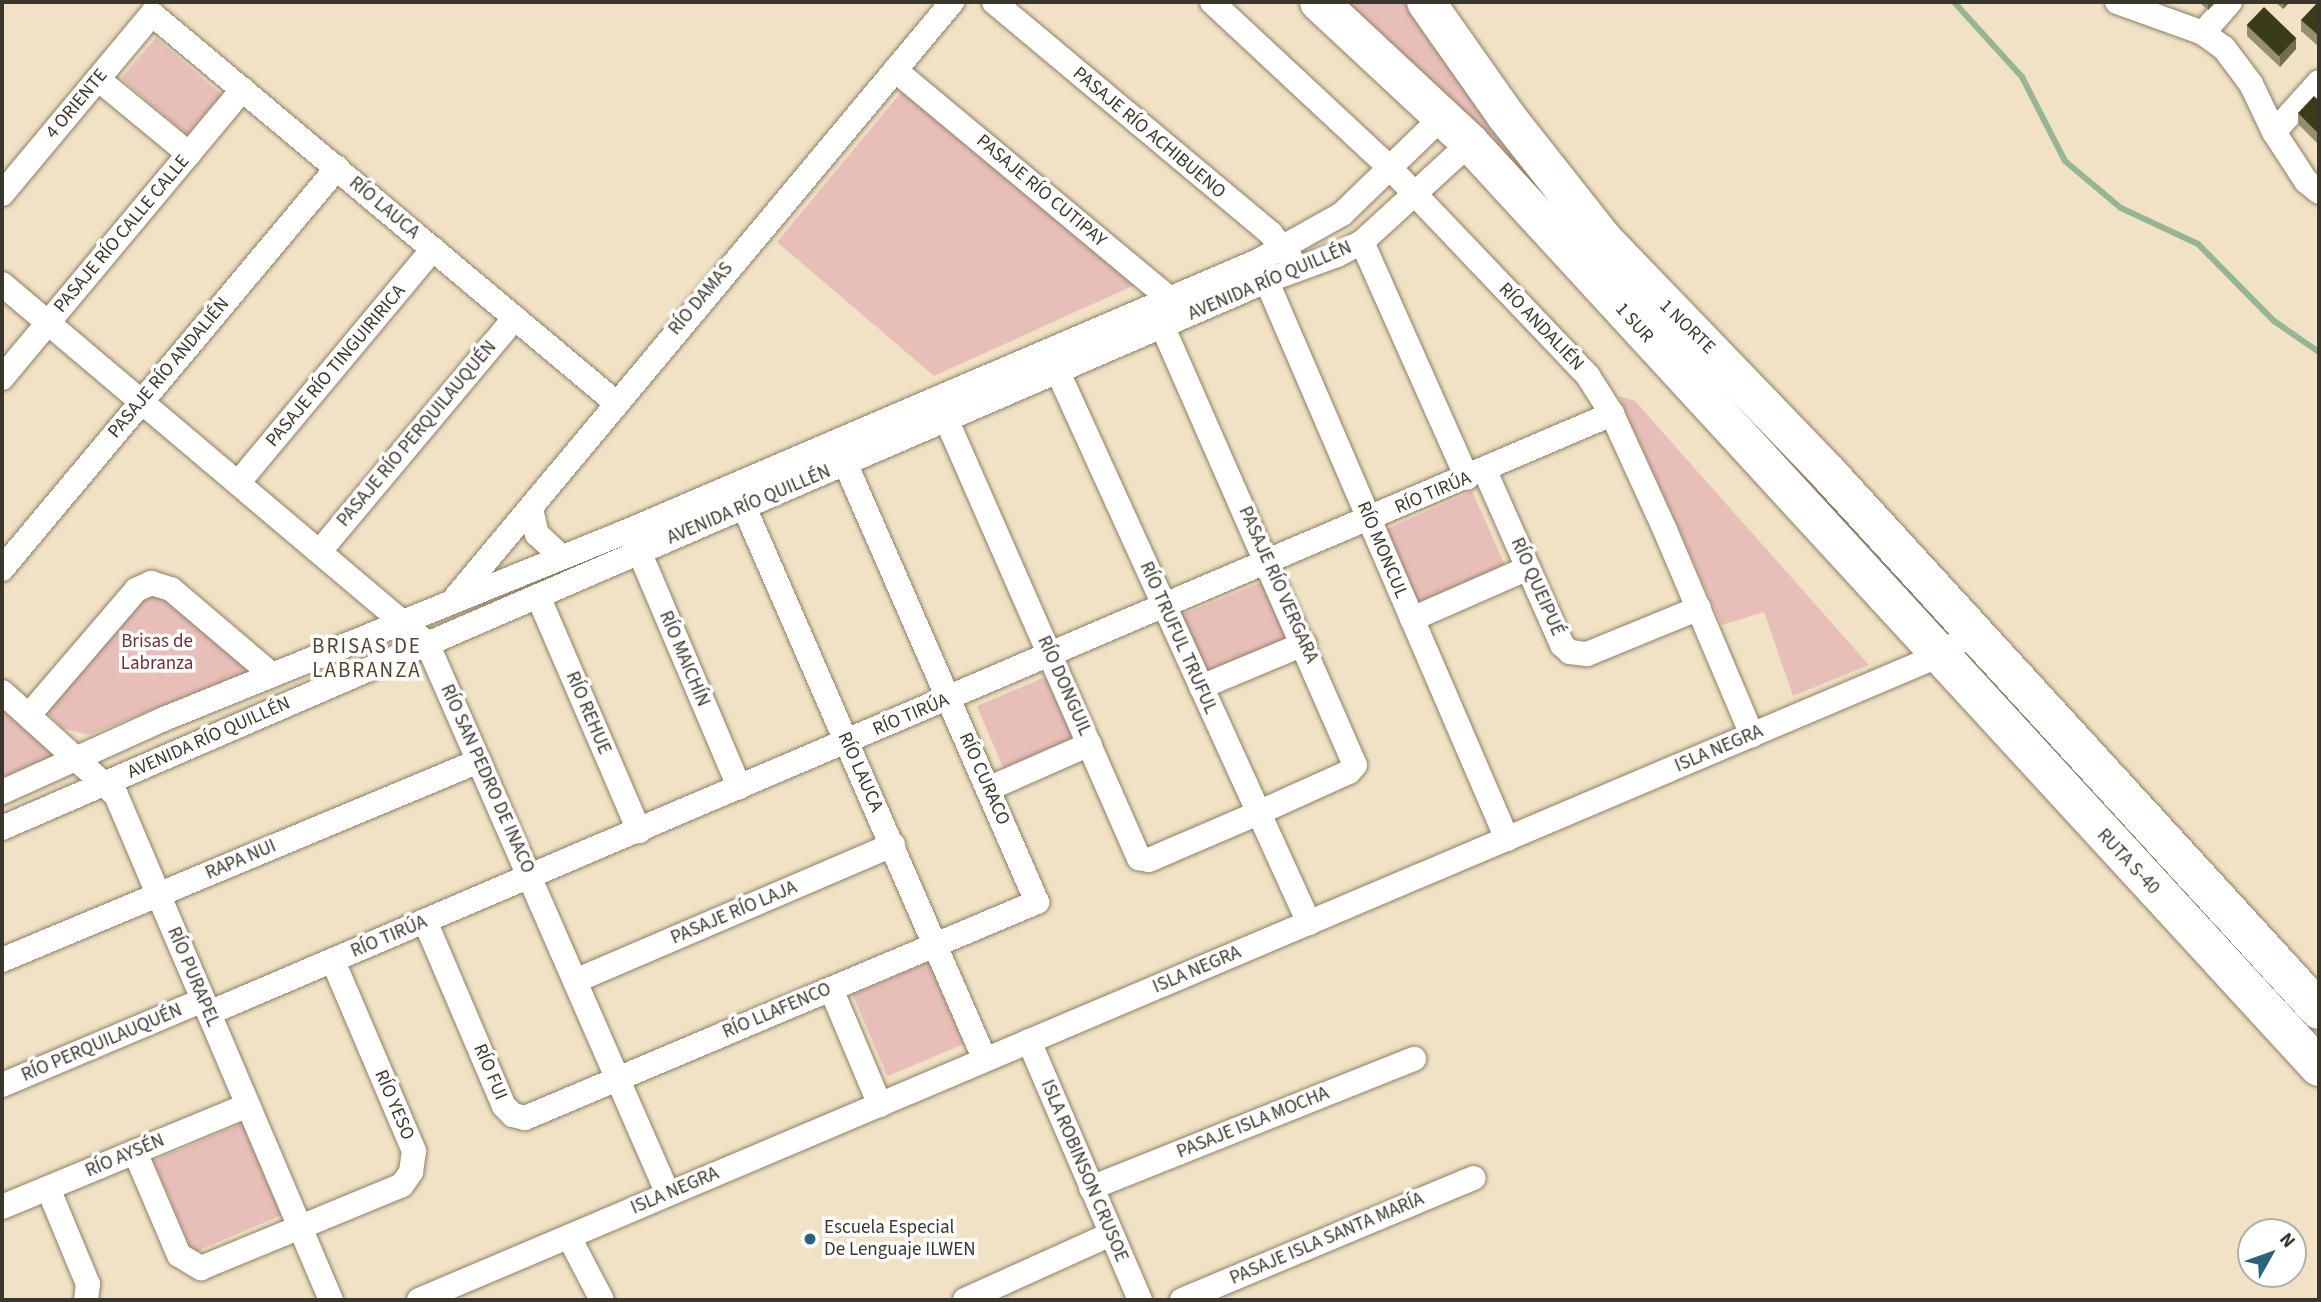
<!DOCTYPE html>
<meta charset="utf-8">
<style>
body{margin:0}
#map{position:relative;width:2321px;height:1302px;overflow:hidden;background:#f1e2c6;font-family:"Source Sans 3",sans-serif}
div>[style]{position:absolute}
.green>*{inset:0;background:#e8beb9;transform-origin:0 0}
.stream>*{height:6px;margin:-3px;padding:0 3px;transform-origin:3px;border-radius:3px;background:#96b594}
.roads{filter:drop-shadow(0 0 2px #8d8066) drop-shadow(0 0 2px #8d8066)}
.street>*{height:24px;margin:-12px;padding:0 12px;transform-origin:12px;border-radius:12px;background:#fff}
.primary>*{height:38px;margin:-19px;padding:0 19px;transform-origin:19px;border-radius:19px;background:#fff}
.wall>*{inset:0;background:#958f6e}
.shaded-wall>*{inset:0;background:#706e4b}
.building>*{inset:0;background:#393c16;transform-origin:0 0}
.dots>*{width:19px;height:19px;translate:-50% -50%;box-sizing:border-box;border:4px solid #fff;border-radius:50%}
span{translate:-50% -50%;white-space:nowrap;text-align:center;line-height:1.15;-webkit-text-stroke:7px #fff;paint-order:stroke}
.street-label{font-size:19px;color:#3b362b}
.park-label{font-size:19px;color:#6f312d}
.poi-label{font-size:19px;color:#3b362b}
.left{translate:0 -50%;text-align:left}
.neighbourhood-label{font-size:21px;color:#51452d;letter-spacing:2px}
.frame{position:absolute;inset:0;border:4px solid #3b362b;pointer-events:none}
.north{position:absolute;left:2237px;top:1218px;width:70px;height:70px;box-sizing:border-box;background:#fff;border:2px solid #b1afaa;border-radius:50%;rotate:50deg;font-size:19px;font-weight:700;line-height:28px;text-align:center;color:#3b362b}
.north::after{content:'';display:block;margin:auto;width:24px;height:32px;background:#2b637d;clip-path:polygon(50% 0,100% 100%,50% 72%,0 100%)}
</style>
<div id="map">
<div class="green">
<i style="clip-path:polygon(1331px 2px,1408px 2px,1919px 597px,1926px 620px)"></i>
<i style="left:156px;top:38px;width:87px;height:53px;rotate:41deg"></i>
<i style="clip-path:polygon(903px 90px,1137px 284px,934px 376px,777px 242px)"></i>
<i style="clip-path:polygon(1619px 396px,1635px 401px,1869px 665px,1793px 696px,1764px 612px,1722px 625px)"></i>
<i style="left:1472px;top:491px;width:81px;height:99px;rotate:66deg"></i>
<i style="left:1270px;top:579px;width:64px;height:100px;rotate:68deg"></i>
<i style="clip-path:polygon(155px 591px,251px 670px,89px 735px,62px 728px,45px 709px,136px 598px)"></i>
<i style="left:1057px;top:672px;width:69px;height:87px;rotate:67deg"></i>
<i style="clip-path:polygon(2px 710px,55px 755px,2px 777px)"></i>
<i style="left:929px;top:962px;width:89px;height:83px;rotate:67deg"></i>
<i style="left:243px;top:1123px;width:100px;height:97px;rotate:67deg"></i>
</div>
<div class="stream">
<i style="left:1954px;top:2px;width:101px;rotate:47.8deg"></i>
<i style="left:2022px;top:77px;width:94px;rotate:62.9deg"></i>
<i style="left:2065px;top:161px;width:73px;rotate:40deg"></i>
<i style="left:2121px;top:208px;width:85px;rotate:25.1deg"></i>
<i style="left:2198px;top:244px;width:108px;rotate:45.4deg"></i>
<i style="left:2274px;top:321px;width:55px;rotate:34.6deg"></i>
</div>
<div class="roads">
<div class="street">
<i style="left:994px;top:2px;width:361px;rotate:39.9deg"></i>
<i style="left:1271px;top:234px;width:33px;rotate:51deg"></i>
<i style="left:1212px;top:2px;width:245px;rotate:43deg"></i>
<i style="left:1391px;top:169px;width:286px;rotate:46.4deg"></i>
<i style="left:1588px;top:376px;width:45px;rotate:57.7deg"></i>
<i style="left:1612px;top:414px;width:128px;rotate:65.4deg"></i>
<i style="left:1665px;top:530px;width:223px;rotate:67deg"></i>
<i style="left:2117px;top:2px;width:91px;rotate:19.8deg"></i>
<i style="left:2203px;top:33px;width:26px;rotate:36deg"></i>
<i style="left:2224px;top:48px;width:45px;rotate:53.1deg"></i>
<i style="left:2251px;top:84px;width:53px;rotate:64.4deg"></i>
<i style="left:2274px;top:132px;width:59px;rotate:56.9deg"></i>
<i style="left:2306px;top:181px;width:17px;rotate:40deg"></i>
<i style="left:2203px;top:33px;width:41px;rotate:-48.9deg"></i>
<i style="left:895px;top:70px;width:359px;rotate:39.8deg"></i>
<i style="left:1171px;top:300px;width:14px;rotate:65deg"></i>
<i style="left:98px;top:79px;width:118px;rotate:39.5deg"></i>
<i style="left:2274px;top:132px;width:67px;rotate:-48deg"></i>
<i style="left:2px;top:194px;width:234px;rotate:-50.2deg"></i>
<i style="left:152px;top:14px;width:604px;rotate:39.96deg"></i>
<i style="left:1362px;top:242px;width:258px;rotate:66deg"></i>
<i style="left:1261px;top:268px;width:622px;rotate:66.69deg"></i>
<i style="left:2px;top:284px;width:556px;rotate:40.19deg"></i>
<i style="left:427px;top:643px;width:601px;rotate:66.38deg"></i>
<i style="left:1052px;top:359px;width:620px;rotate:65.5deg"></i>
<i style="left:2px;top:378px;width:376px;rotate:-50.2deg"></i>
<i style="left:940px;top:405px;width:495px;rotate:66.3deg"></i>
<i style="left:1139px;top:858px;width:10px;rotate:11deg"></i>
<i style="left:1149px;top:860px;width:119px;rotate:-23.3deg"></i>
<i style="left:1258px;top:813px;width:100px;rotate:-24.3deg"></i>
<i style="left:1349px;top:772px;width:9px;rotate:-49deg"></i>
<i style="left:1355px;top:765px;width:496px;rotate:-113.7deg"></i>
<i style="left:1485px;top:471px;width:190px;rotate:66.1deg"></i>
<i style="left:1562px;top:645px;width:11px;rotate:41deg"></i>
<i style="left:1570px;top:652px;width:17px;rotate:7deg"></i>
<i style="left:1587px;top:654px;width:121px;rotate:-22.3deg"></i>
<i style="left:238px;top:483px;width:305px;rotate:-50.2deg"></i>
<i style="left:738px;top:493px;width:618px;rotate:66.46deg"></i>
<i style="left:531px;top:509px;width:26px;rotate:77deg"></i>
<i style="left:537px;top:534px;width:34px;rotate:43deg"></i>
<i style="left:633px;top:537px;width:272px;rotate:67deg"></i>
<i style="left:320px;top:551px;width:304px;rotate:-50.1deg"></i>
<i style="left:2px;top:569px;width:523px;rotate:-50.12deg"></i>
<i style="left:538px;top:596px;width:256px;rotate:66.7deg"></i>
<i style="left:456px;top:597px;width:775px;rotate:-50.18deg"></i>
<i style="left:1412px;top:619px;width:127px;rotate:-23.7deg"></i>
<i style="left:1201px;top:687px;width:112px;rotate:-22.7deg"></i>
<i style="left:2px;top:692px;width:154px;rotate:42.1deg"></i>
<i style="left:116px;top:795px;width:549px;rotate:66.94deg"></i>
<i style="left:29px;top:715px;width:165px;rotate:-49.4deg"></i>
<i style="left:136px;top:590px;width:17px;rotate:-25deg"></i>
<i style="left:151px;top:583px;width:21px;rotate:17deg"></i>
<i style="left:171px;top:589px;width:133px;rotate:40.4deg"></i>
<i style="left:988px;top:789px;width:111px;rotate:-23.8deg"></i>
<i style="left:2px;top:792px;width:178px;rotate:-24.3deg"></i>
<i style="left:164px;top:719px;width:503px;rotate:-22.08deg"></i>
<i style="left:630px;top:530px;width:683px;rotate:-23.19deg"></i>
<i style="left:1258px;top:261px;width:96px;rotate:-29.2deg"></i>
<i style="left:1342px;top:214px;width:141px;rotate:-44.1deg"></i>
<i style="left:2px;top:828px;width:1377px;rotate:-23.4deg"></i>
<i style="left:1266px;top:281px;width:76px;rotate:-20.1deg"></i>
<i style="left:1337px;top:255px;width:28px;rotate:-27deg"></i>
<i style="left:1362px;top:242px;width:147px;rotate:-42.5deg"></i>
<i style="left:425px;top:921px;width:201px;rotate:66.9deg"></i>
<i style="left:504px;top:1106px;width:13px;rotate:45deg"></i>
<i style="left:513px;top:1115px;width:12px;rotate:14deg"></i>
<i style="left:525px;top:1118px;width:556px;rotate:-22.87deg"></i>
<i style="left:1037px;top:902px;width:495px;rotate:-113.6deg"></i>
<i style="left:2px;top:960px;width:517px;rotate:-22.65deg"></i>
<i style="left:575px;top:981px;width:346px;rotate:-23.2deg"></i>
<i style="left:831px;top:989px;width:126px;rotate:67.1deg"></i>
<i style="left:209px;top:1013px;width:1526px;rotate:-23.12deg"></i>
<i style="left:1029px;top:1041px;width:282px;rotate:66.8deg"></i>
<i style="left:2px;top:1085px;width:218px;rotate:-22.9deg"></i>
<i style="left:135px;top:1152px;width:112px;rotate:66.9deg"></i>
<i style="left:179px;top:1255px;width:26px;rotate:31deg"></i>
<i style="left:201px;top:1268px;width:217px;rotate:-22.4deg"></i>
<i style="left:402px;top:1185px;width:16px;rotate:-55deg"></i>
<i style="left:411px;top:1172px;width:21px;rotate:-82deg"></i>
<i style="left:414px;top:1151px;width:207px;rotate:-113.1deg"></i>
<i style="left:48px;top:1188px;width:104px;rotate:67.4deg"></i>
<i style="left:88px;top:1284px;width:16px;rotate:97deg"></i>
<i style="left:1091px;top:1188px;width:348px;rotate:-21.8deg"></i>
<i style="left:2px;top:1207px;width:266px;rotate:-22.5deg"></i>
<i style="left:569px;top:1237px;width:71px;rotate:62.4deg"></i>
<i style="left:419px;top:1300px;width:1650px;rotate:-22.98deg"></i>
<i style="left:1938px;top:656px;width:41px;rotate:-34.1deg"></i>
<i style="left:965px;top:1300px;width:160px;rotate:-24.3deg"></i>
<i style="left:1182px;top:1300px;width:316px;rotate:-22.7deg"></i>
</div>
<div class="primary">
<i style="left:1319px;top:2px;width:207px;rotate:43deg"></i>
<i style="left:1470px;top:143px;width:1255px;rotate:47.42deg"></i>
<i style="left:1426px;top:2px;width:139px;rotate:54.9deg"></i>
<i style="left:1506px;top:116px;width:158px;rotate:51.7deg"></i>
<i style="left:1604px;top:240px;width:325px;rotate:46.1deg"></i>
<i style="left:1829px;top:474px;width:726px;rotate:47.57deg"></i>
</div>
</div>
<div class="wall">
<i style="clip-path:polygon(2199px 2px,2216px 2px,2208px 10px)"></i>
<i style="clip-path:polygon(2275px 2px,2290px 2px,2283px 9px)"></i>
<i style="clip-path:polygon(2319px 2px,2319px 45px,2318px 46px,2301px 31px,2301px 20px)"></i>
<i style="clip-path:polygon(2247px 25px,2296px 49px,2280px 67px,2247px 36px)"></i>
<i style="clip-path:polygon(2319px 101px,2319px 145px,2298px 124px,2298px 113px)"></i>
</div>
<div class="shaded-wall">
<i style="clip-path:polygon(2208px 2px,2216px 2px,2208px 10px)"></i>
<i style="clip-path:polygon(2283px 2px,2290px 2px,2283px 9px)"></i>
<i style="clip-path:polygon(2319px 34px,2319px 45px,2318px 46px,2318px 35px)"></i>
<i style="clip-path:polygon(2296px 38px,2296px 49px,2280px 67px,2280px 56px)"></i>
</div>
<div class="building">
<i style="clip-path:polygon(2318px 2px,2319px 2px,2319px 34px,2318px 35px,2301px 20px)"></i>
<i style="left:2264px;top:7px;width:45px;height:25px;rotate:44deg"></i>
<i style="clip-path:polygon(2314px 96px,2319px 101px,2319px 134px,2298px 113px)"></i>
</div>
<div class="dots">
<i style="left:810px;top:1239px;background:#2b637d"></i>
</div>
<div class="street-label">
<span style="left:77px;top:104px;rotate:-50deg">4 ORIENTE</span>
<span style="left:1149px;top:133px;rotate:40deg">PASAJE RÍO ACHIBUENO</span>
<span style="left:1041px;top:191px;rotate:40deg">PASAJE RÍO CUTIPAY</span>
<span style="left:384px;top:208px;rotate:40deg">RÍO LAUCA</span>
<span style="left:122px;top:234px;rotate:-50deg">PASAJE RÍO CALLE CALLE</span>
<span style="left:1270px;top:281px;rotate:-23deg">AVENIDA RÍO QUILLÉN</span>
<span style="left:701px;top:299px;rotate:-50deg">RÍO DAMAS</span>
<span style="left:1634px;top:323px;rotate:48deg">1 SUR</span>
<span style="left:1541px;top:327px;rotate:46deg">RÍO ANDALIÉN</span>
<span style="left:1687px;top:327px;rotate:44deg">1 NORTE</span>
<span style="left:336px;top:366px;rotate:-50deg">PASAJE RÍO TINGUIRIRICA</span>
<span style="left:169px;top:368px;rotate:-50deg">PASAJE RÍO ANDALIÉN</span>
<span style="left:417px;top:434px;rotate:-50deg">PASAJE RÍO PERQUILAUQUÉN</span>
<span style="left:1433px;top:493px;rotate:-23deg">RÍO TIRÚA</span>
<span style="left:749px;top:505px;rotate:-23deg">AVENIDA RÍO QUILLÉN</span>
<span style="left:1382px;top:550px;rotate:67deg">RÍO MONCUL</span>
<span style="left:1278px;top:585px;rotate:66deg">PASAJE RÍO VERGARA</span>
<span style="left:1537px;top:587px;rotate:66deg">RÍO QUEIPUÉ</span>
<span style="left:1178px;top:638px;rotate:66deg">RÍO TRUFUL TRUFUL</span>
<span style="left:684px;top:659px;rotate:67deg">RÍO MAICHÍN</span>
<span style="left:1064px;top:686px;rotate:66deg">RÍO DONGUIL</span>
<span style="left:588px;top:713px;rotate:67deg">RÍO REHUE</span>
<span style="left:911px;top:715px;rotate:-23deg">RÍO TIRÚA</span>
<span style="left:209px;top:738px;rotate:-24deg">AVENIDA RÍO QUILLÉN</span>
<span style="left:1719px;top:749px;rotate:-23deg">ISLA NEGRA</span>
<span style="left:860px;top:772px;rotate:66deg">RÍO LAUCA</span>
<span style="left:487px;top:779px;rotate:66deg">RÍO SAN PEDRO DE INACO</span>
<span style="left:984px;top:779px;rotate:66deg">RÍO CURACO</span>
<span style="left:241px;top:860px;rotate:-23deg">RAPA NUI</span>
<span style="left:2128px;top:862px;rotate:47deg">RUTA S-40</span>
<span style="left:734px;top:913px;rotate:-23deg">PASAJE RÍO LAJA</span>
<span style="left:389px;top:937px;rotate:-23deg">RÍO TIRÚA</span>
<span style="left:1197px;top:970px;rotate:-23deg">ISLA NEGRA</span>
<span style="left:193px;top:977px;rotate:67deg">RÍO PURAPEL</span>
<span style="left:777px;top:1011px;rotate:-23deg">RÍO LLAFENCO</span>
<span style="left:102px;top:1043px;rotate:-23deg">RÍO PERQUILAUQUÉN</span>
<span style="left:490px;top:1072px;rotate:67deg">RÍO FUI</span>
<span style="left:394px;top:1105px;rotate:67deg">RÍO YESO</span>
<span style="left:1253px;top:1123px;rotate:-22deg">PASAJE ISLA MOCHA</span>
<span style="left:125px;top:1156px;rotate:-23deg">RÍO AYSÉN</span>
<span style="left:1084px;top:1171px;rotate:67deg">ISLA ROBINSON CRUSOE</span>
<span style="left:675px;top:1191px;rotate:-23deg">ISLA NEGRA</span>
<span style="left:1327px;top:1239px;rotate:-23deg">PASAJE ISLA SANTA MARÍA</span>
</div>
<div class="park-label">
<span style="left:157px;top:653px">Brisas de<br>Labranza</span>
</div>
<div class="poi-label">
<span class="left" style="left:824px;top:1239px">Escuela Especial<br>De Lenguaje ILWEN</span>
</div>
<div class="neighbourhood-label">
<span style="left:367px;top:658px">BRISAS DE<br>LABRANZA</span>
</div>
<div class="frame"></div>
<div class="north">N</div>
</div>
